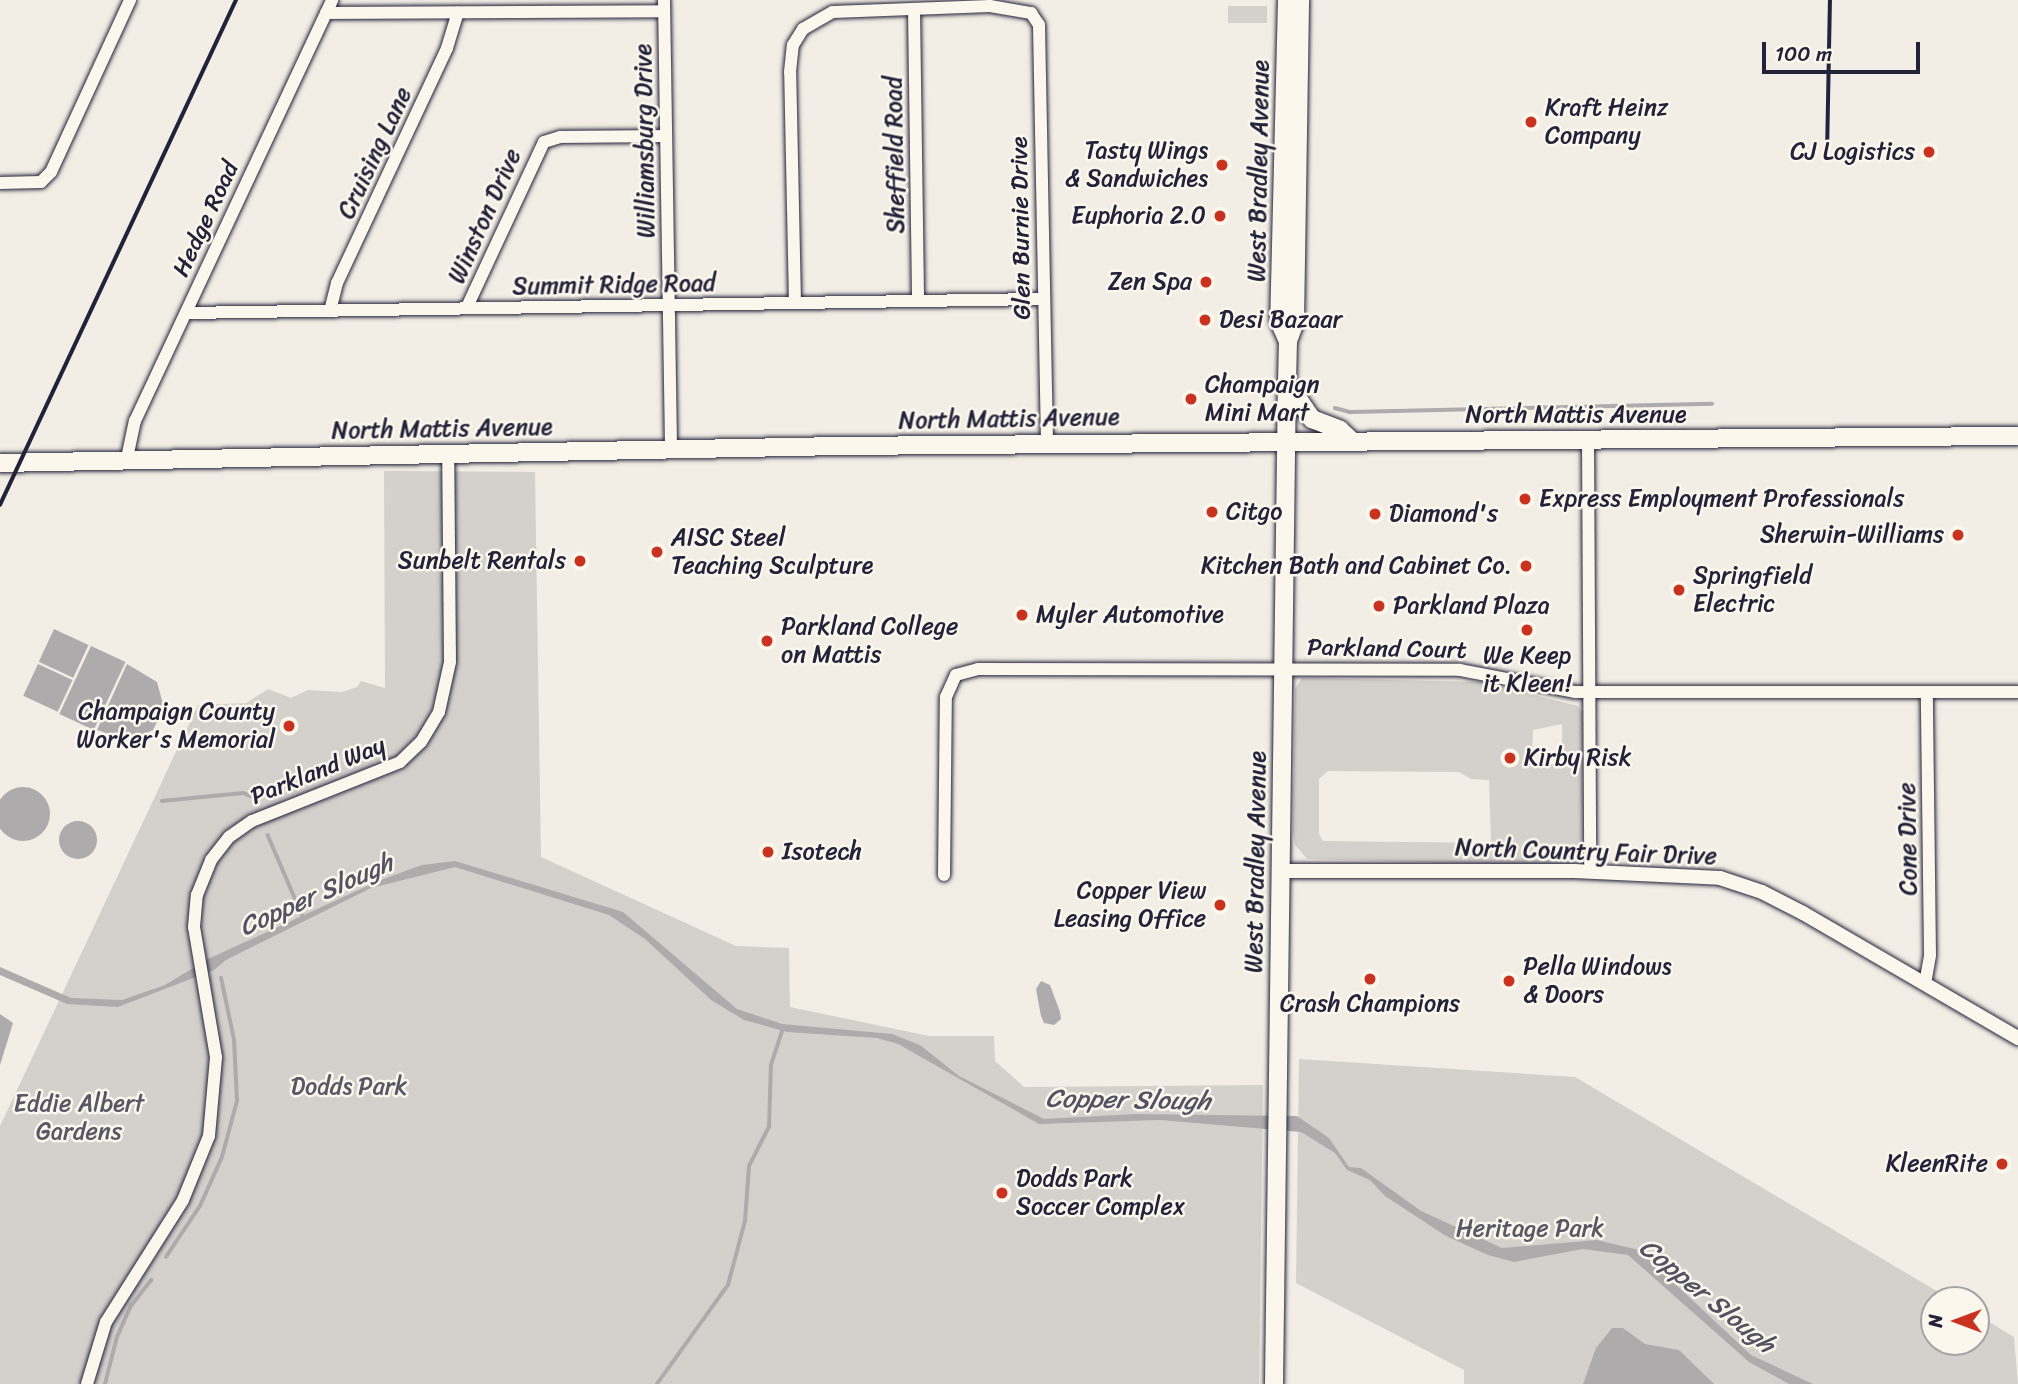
<!DOCTYPE html>
<style>
body{margin:0}
#map{position:relative;width:2018px;height:1384px;overflow:hidden;background:#f2eee5;font-family:Sriracha,sans-serif}
div>[style]{position:absolute}
.green>*{inset:0;background:#d4d1cc;transform-origin:0 0}
.water>*{inset:0;background:#aeabad;transform-origin:0 0}
.round{border-radius:50%}
.stream>*{height:3.5px;margin:-1.75px;padding:0 1.75px;transform-origin:1.75px;border-radius:1.75px;background:#aeabad}
.roads{filter:drop-shadow(0 0 2px #22223b) drop-shadow(0 0 2px #22223b)}
.minor>*{height:12px;margin:-6px;padding:0 6px;transform-origin:6px;border-radius:6px;background:#fbf7ec}
.tertiary>*{height:14px;margin:-7px;padding:0 7px;transform-origin:7px;border-radius:7px;background:#fbf7ec}
.secondary>*{height:18px;margin:-9px;padding:0 9px;transform-origin:9px;border-radius:9px;background:#fbf7ec}
.rail>*{height:3.5px;margin:-1.75px;padding:0 1.75px;transform-origin:1.75px;border-radius:1.75px;background:#22223b}
.dots>*{width:19px;height:19px;translate:-50% -50%;box-sizing:border-box;border:4px solid #fbf7ec;border-radius:50%}
span{translate:-50% -50%;white-space:nowrap;text-align:center;line-height:1.15;-webkit-text-stroke:5px #fbf7ec;paint-order:stroke}
.poi-label{font-size:24px;color:#22223b}
.left{translate:0 -50%;text-align:left}
.right{translate:-100% -50%;text-align:right}
.street-label{font-size:24px;color:#22223b}
.park-label{font-size:24px;color:#575766}
.water-label{font-size:26px;color:#535263;font-style:italic}
.north{position:absolute;left:1920px;top:1286px;width:70px;height:70px;box-sizing:border-box;background:#fbf7ec;border:2px solid #a4a2a5;border-radius:50%;rotate:270deg;font-size:19px;font-weight:700;line-height:28px;text-align:center;color:#22223b}
.north::after{content:'';display:block;margin:auto;width:24px;height:32px;background:#c8321e;clip-path:polygon(50% 0,100% 100%,50% 72%,0 100%)}
.scale{position:absolute;left:1762px;top:42px;width:158px;height:32px;box-sizing:border-box;border:4px solid #22223b;border-top:0;padding-left:9px;font-size:21px;line-height:24px;white-space:nowrap;color:#22223b;-webkit-text-stroke:5px #fbf7ec;paint-order:stroke}
</style>
<div id="map">
<div class="green">
<i style="left:1267px;top:6px;width:17px;height:39px;rotate:90deg"></i>
<i style="left:1104px;top:173px;width:25px;height:16px;rotate:2deg"></i>
<i style="clip-path:polygon(384px 471px,535px 472px,541px 857px,736px 946px,789px 948px,790px 1007px,929px 1036px,994px 1036px,995px 1061px,1024px 1087px,1263px 1085px,1259px 1384px,0 1384px,0 1126px,198px 705px,246px 703px,268px 689px,291px 698px,308px 690px,342px 692px,357px 687px,361px 681px,385px 688px)"></i>
<i style="clip-path:polygon(evenodd,1302px 678px,1482px 682px,1578px 706px,1583px 714px,1582px 856px,1570px 866px,1307px 859px,1295px 845px,1293px 831px,1295px 689px,1302px 678px,1562px 724px,1562px 764px,1532px 764px,1533px 730px,1562px 724px,1302px 678px,1328px 771px,1459px 772px,1471px 779px,1489px 780px,1491px 843px,1323px 841px,1319px 834px,1319px 779px,1328px 771px)"></i>
<i style="clip-path:polygon(1299px 1059px,1575px 1077px,1952px 1300px,1934px 1300px,1934px 1342px,1976px 1342px,1976px 1314px,2014px 1337px,2018px 1384px,1464px 1384px,1464px 1370px,1296px 1283px)"></i>
</div>
<div class="water">
<i style="left:54px;top:629px;width:38px;height:36px;rotate:25deg"></i>
<i style="left:91px;top:646px;width:38px;height:75px;rotate:25deg"></i>
<i style="left:38px;top:664px;width:38px;height:35px;rotate:25deg"></i>
<i style="clip-path:polygon(127px 664px,157px 682px,164px 708px,153px 730px,130px 741px,97px 730px)"></i>
<i class="round" style="left:-4px;top:787px;width:54px;height:54px"></i>
<i class="round" style="left:59px;top:821px;width:38px;height:38px"></i>
<i style="clip-path:polygon(455px 861px,623px 912px,737px 1009px,782px 1024px,892px 1034px,920px 1045px,959px 1076px,1044px 1119px,1136px 1114px,1297px 1116px,1329px 1138px,1349px 1167px,1361px 1168px,1421px 1211px,1502px 1248px,1597px 1240px,1639px 1250px,1751px 1355px,1813px 1384px,1789px 1384px,1749px 1362px,1628px 1255px,1583px 1249px,1514px 1262px,1488px 1255px,1446px 1236px,1385px 1196px,1370px 1180px,1347px 1170px,1335px 1153px,1301px 1132px,1160px 1120px,1039px 1124px,898px 1044px,877px 1038px,787px 1032px,744px 1020px,711px 1000px,645px 939px,609px 915px,455px 867px,371px 888px,226px 960px,214px 970px,118px 1007px,67px 1004px,0 975px,0 967px,71px 998px,122px 1000px,165px 985px,208px 959px,378px 881px,422px 865px)"></i>
<i style="clip-path:polygon(1041px 981px,1050px 985px,1060px 1012px,1061px 1019px,1054px 1025px,1044px 1023px,1041px 1016px,1036px 989px)"></i>
<i style="clip-path:polygon(0 1014px,13px 1023px,0 1065px)"></i>
<i style="clip-path:polygon(1612px 1328px,1623px 1328px,1645px 1344px,1679px 1350px,1714px 1384px,1583px 1384px,1596px 1348px)"></i>
</div>
<div class="stream">
<i style="left:1335px;top:408px;width:16px;rotate:15deg"></i>
<i style="left:1350px;top:412px;width:362px;rotate:-1.3deg"></i>
<i style="left:162px;top:801px;width:81px;rotate:-5.6deg"></i>
<i style="left:243px;top:793px;width:9px;rotate:21deg"></i>
<i style="left:268px;top:835px;width:91px;rotate:66.8deg"></i>
<i style="left:166px;top:1257px;width:61px;rotate:-56.3deg"></i>
<i style="left:200px;top:1206px;width:54px;rotate:-65.8deg"></i>
<i style="left:222px;top:1157px;width:58px;rotate:-75deg"></i>
<i style="left:237px;top:1101px;width:61px;rotate:-92.8deg"></i>
<i style="left:234px;top:1040px;width:63px;rotate:-101.8deg"></i>
<i style="left:105px;top:1384px;width:49px;rotate:-75.7deg"></i>
<i style="left:117px;top:1337px;width:34px;rotate:-66deg"></i>
<i style="left:131px;top:1306px;width:33px;rotate:-52deg"></i>
<i style="left:657px;top:1384px;width:122px;rotate:-54.4deg"></i>
<i style="left:728px;top:1285px;width:66px;rotate:-75.1deg"></i>
<i style="left:745px;top:1221px;width:55px;rotate:-85.8deg"></i>
<i style="left:749px;top:1166px;width:44px;rotate:-62.9deg"></i>
<i style="left:769px;top:1127px;width:62px;rotate:-88.2deg"></i>
<i style="left:771px;top:1065px;width:39px;rotate:-72deg"></i>
</div>
<div class="roads">
<div class="minor">
<i style="left:664px;top:0;width:449px;rotate:89.1deg"></i>
<i style="left:914px;top:9px;width:292px;rotate:89.2deg"></i>
<i style="left:326px;top:13px;width:338px;rotate:-0.3deg"></i>
<i style="left:0;top:183px;width:41px;rotate:-1.4deg"></i>
<i style="left:41px;top:182px;width:14px;rotate:-45deg"></i>
<i style="left:51px;top:172px;width:189px;rotate:-65.3deg"></i>
<i style="left:795px;top:303px;width:231px;rotate:-91.2deg"></i>
<i style="left:790px;top:72px;width:27px;rotate:-84deg"></i>
<i style="left:793px;top:45px;width:19px;rotate:-58deg"></i>
<i style="left:803px;top:29px;width:34px;rotate:-30deg"></i>
<i style="left:833px;top:12px;width:157px;rotate:-2.2deg"></i>
<i style="left:990px;top:6px;width:42px;rotate:9.7deg"></i>
<i style="left:1031px;top:13px;width:14px;rotate:56deg"></i>
<i style="left:1039px;top:25px;width:418px;rotate:88.9deg"></i>
<i style="left:467px;top:307px;width:182px;rotate:-65deg"></i>
<i style="left:544px;top:142px;width:17px;rotate:-17deg"></i>
<i style="left:560px;top:137px;width:106px;rotate:-0.5deg"></i>
<i style="left:330px;top:311px;width:29px;rotate:-76deg"></i>
<i style="left:337px;top:283px;width:259px;rotate:-64.9deg"></i>
<i style="left:447px;top:48px;width:37px;rotate:-73deg"></i>
<i style="left:186px;top:313px;width:857px;rotate:-0.94deg"></i>
<i style="left:1588px;top:439px;width:433px;rotate:89.7deg"></i>
<i style="left:127px;top:458px;width:38px;rotate:-78deg"></i>
<i style="left:135px;top:421px;width:465px;rotate:-64.9deg"></i>
<i style="left:944px;top:875px;width:178px;rotate:-89.4deg"></i>
<i style="left:946px;top:697px;width:24px;rotate:-66deg"></i>
<i style="left:956px;top:675px;width:23px;rotate:-15deg"></i>
<i style="left:978px;top:669px;width:482px;rotate:0.1deg"></i>
<i style="left:1460px;top:670px;width:117px;rotate:10.8deg"></i>
<i style="left:1575px;top:692px;width:443px"></i>
<i style="left:1925px;top:984px;width:29px;rotate:-80deg"></i>
<i style="left:1930px;top:955px;width:263px;rotate:-90.7deg"></i>
<i style="left:87px;top:1384px;width:65px;rotate:-73deg"></i>
<i style="left:106px;top:1322px;width:144px;rotate:-57.7deg"></i>
<i style="left:183px;top:1200px;width:69px;rotate:-67.9deg"></i>
<i style="left:209px;top:1136px;width:79px;rotate:-84.9deg"></i>
<i style="left:216px;top:1057px;width:132px;rotate:-99.6deg"></i>
<i style="left:194px;top:927px;width:32px;rotate:-85deg"></i>
<i style="left:197px;top:895px;width:38px;rotate:-68deg"></i>
<i style="left:211px;top:860px;width:29px;rotate:-52deg"></i>
<i style="left:229px;top:837px;width:28px;rotate:-35deg"></i>
<i style="left:252px;top:821px;width:159px;rotate:-21.7deg"></i>
<i style="left:400px;top:762px;width:29px;rotate:-44deg"></i>
<i style="left:421px;top:742px;width:35px;rotate:-59deg"></i>
<i style="left:439px;top:712px;width:51px;rotate:-77.6deg"></i>
<i style="left:450px;top:662px;width:209px;rotate:-90.5deg"></i>
</div>
<div class="tertiary">
<i style="left:1280px;top:871px;width:294px"></i>
<i style="left:1574px;top:871px;width:146px;rotate:2.7deg"></i>
<i style="left:1720px;top:878px;width:44px;rotate:18.4deg"></i>
<i style="left:1762px;top:892px;width:46px;rotate:27.1deg"></i>
<i style="left:1803px;top:913px;width:249px;rotate:30.2deg"></i>
</div>
<div class="secondary">
<i style="left:1287px;top:0;width:321px;rotate:91.4deg"></i>
<i style="left:1279px;top:321px;width:22px;rotate:66deg"></i>
<i style="left:1287px;top:383px;width:44px;rotate:55.2deg"></i>
<i style="left:1312px;top:419px;width:30px;rotate:21deg"></i>
<i style="left:1340px;top:430px;width:16px;rotate:43deg"></i>
<i style="left:0;top:463px;width:841px;rotate:-1.16deg"></i>
<i style="left:841px;top:446px;width:1177px;rotate:-0.49deg"></i>
<i style="left:1274px;top:1384px;width:1002px;rotate:-89.26deg"></i>
<i style="left:1287px;top:382px;width:41px;rotate:-88.6deg"></i>
<i style="left:1288px;top:341px;width:20px;rotate:-70deg"></i>
<i style="left:1295px;top:322px;width:322px;rotate:-89.1deg"></i>
</div>
</div>
<div class="rail">
<i style="left:1827px;top:154px;width:154px;rotate:-88.9deg"></i>
<i style="left:0;top:505px;width:557px;rotate:-64.95deg"></i>
</div>
<div class="dots">
<i style="left:1531px;top:122px;background:#c8321e"></i>
<i style="left:1929px;top:152px;background:#c8321e"></i>
<i style="left:1222px;top:165px;background:#c8321e"></i>
<i style="left:1220px;top:216px;background:#c8321e"></i>
<i style="left:1206px;top:282px;background:#c8321e"></i>
<i style="left:1205px;top:320px;background:#c8321e"></i>
<i style="left:1191px;top:399px;background:#c8321e"></i>
<i style="left:1525px;top:499px;background:#c8321e"></i>
<i style="left:1212px;top:512px;background:#c8321e"></i>
<i style="left:1375px;top:514px;background:#c8321e"></i>
<i style="left:1958px;top:535px;background:#c8321e"></i>
<i style="left:657px;top:552px;background:#c8321e"></i>
<i style="left:580px;top:561px;background:#c8321e"></i>
<i style="left:1526px;top:566px;background:#c8321e"></i>
<i style="left:1679px;top:590px;background:#c8321e"></i>
<i style="left:1379px;top:606px;background:#c8321e"></i>
<i style="left:1022px;top:615px;background:#c8321e"></i>
<i style="left:1527px;top:630px;background:#c8321e"></i>
<i style="left:767px;top:641px;background:#c8321e"></i>
<i style="left:289px;top:726px;background:#c8321e"></i>
<i style="left:1510px;top:758px;background:#c8321e"></i>
<i style="left:768px;top:852px;background:#c8321e"></i>
<i style="left:1220px;top:905px;background:#c8321e"></i>
<i style="left:1370px;top:979px;background:#c8321e"></i>
<i style="left:1509px;top:981px;background:#c8321e"></i>
<i style="left:2002px;top:1164px;background:#c8321e"></i>
<i style="left:1002px;top:1193px;background:#c8321e"></i>
</div>
<div class="poi-label">
<span class="left" style="left:1545px;top:122px">Kraft Heinz<br>Company</span>
<span class="right" style="left:1208px;top:165px">Tasty Wings<br>&amp; Sandwiches</span>
<span class="right" style="left:1915px;top:152px">CJ Logistics</span>
<span class="right" style="left:1206px;top:216px">Euphoria 2.0</span>
<span class="right" style="left:1192px;top:282px">Zen Spa</span>
<span class="left" style="left:1219px;top:320px">Desi Bazaar</span>
<span class="left" style="left:1205px;top:399px">Champaign<br>Mini Mart</span>
<span class="left" style="left:1539px;top:499px">Express Employment Professionals</span>
<span class="left" style="left:1226px;top:512px">Citgo</span>
<span class="left" style="left:1389px;top:514px">Diamond's</span>
<span class="right" style="left:1944px;top:535px">Sherwin-Williams</span>
<span class="left" style="left:671px;top:552px">AISC Steel<br>Teaching Sculpture</span>
<span class="right" style="left:566px;top:561px">Sunbelt Rentals</span>
<span class="right" style="left:1512px;top:566px">Kitchen Bath and Cabinet Co.</span>
<span class="left" style="left:1693px;top:590px">Springfield<br>Electric</span>
<span class="left" style="left:1393px;top:606px">Parkland Plaza</span>
<span class="left" style="left:1036px;top:615px">Myler Automotive</span>
<span class="left" style="left:781px;top:641px">Parkland College<br>on Mattis</span>
<span style="left:1527px;top:670px">We Keep<br>it Kleen!</span>
<span class="right" style="left:275px;top:726px">Champaign County<br>Worker's Memorial</span>
<span class="left" style="left:1524px;top:758px">Kirby Risk</span>
<span class="left" style="left:782px;top:852px">Isotech</span>
<span class="right" style="left:1206px;top:905px">Copper View<br>Leasing Office</span>
<span class="left" style="left:1523px;top:981px">Pella Windows<br>&amp; Doors</span>
<span style="left:1370px;top:1004px">Crash Champions</span>
<span class="right" style="left:1988px;top:1164px">KleenRite</span>
<span class="left" style="left:1016px;top:1193px">Dodds Park<br>Soccer Complex</span>
</div>
<div class="street-label">
<span style="left:645px;top:141px;rotate:-91deg">Williamsburg Drive</span>
<span style="left:375px;top:153px;rotate:-65deg">Cruising Lane</span>
<span style="left:895px;top:155px;rotate:-91deg">Sheffield Road</span>
<span style="left:1259px;top:171px;rotate:-89deg">West Bradley Avenue</span>
<span style="left:485px;top:216px;rotate:-66deg">Winston Drive</span>
<span style="left:206px;top:219px;rotate:-65deg">Hedge Road</span>
<span style="left:1021px;top:228px;rotate:-91deg">Glen Burnie Drive</span>
<span style="left:614px;top:285px;rotate:-1deg">Summit Ridge Road</span>
<span style="left:1576px;top:415px">North Mattis Avenue</span>
<span style="left:1009px;top:419px;rotate:-1deg">North Mattis Avenue</span>
<span style="left:442px;top:429px;rotate:-1deg">North Mattis Avenue</span>
<span style="left:1387px;top:649px;rotate:1deg">Parkland Court</span>
<span style="left:318px;top:771px;rotate:-22deg">Parkland Way</span>
<span style="left:1908px;top:839px;rotate:-91deg">Cone Drive</span>
<span style="left:1586px;top:852px;rotate:2deg">North Country Fair Drive</span>
<span style="left:1256px;top:862px;rotate:-89deg">West Bradley Avenue</span>
</div>
<div class="park-label">
<span style="left:349px;top:1087px">Dodds Park</span>
<span style="left:79px;top:1118px">Eddie Albert<br>Gardens</span>
<span style="left:1530px;top:1229px">Heritage Park</span>
</div>
<div class="water-label">
<span style="left:316px;top:895px;rotate:-24deg">Copper Slough</span>
<span style="left:1128px;top:1100px;rotate:1deg">Copper Slough</span>
<span style="left:1707px;top:1296px;rotate:39deg">Copper Slough</span>
</div>
<div class="north">N</div>
<div class="scale">100 m</div>
</div>
